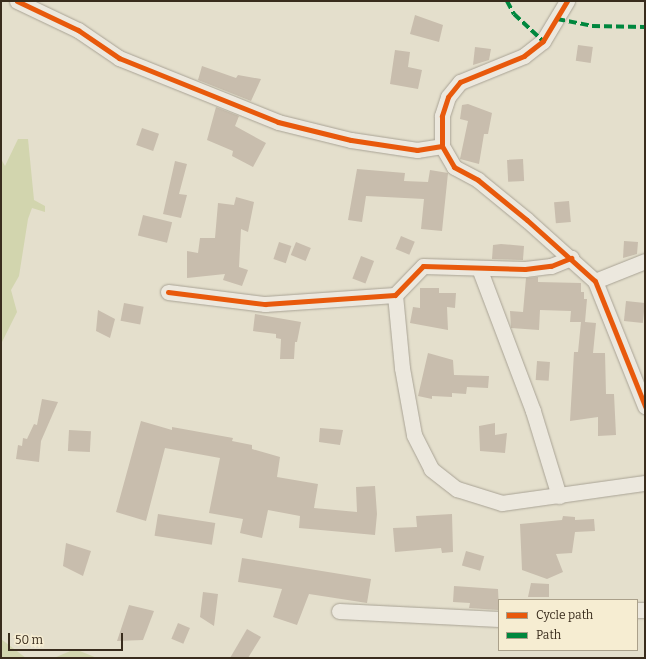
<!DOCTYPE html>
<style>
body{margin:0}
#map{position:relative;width:646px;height:659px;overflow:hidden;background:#e4dfcc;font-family:Bitter,serif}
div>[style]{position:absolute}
.green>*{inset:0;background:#d2d5ae}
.building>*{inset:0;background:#c8bdad;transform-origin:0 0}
.roads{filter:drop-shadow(0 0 1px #a9a395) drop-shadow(0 0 1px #a9a395)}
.minor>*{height:15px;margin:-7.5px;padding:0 7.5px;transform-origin:7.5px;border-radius:7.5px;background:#ece8de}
.quiet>*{height:4px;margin-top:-2px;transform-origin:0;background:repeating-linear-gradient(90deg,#00873e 0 8px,transparent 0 12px)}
.cycleway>*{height:5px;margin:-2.5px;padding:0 2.5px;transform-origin:2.5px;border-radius:2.5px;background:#e8590c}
span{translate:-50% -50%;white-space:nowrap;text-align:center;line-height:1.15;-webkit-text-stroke:3px #f6edd2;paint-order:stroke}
.frame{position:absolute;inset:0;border:2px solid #392c1d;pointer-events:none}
.legend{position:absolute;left:498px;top:599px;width:140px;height:52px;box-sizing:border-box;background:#f6edd2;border:1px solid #aaa08a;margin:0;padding:5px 7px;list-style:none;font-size:12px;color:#392c1d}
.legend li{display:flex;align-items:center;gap:8px;height:20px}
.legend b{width:20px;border:1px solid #aaa08a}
.scale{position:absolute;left:8px;top:633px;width:115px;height:18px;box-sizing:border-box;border:2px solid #392c1d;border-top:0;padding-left:5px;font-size:12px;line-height:14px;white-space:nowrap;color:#392c1d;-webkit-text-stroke:3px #f6edd2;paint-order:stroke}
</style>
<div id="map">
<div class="green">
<i style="clip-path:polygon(18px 139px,28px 139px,34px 200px,45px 206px,45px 212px,32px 208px,28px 219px,19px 276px,11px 290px,17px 312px,1px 344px,1px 159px,5px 166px)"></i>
<i style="clip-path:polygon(1px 639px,26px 658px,1px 658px)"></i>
<i style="clip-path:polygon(75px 649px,97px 658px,54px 658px)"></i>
</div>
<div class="building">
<i style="clip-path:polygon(415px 15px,443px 25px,439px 42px,410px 34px)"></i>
<i style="left:578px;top:45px;width:15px;height:16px;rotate:8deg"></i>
<i style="clip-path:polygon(475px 47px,491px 49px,489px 60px,473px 65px)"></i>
<i style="clip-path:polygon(395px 50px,410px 52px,408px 67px,422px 70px,418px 89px,390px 84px)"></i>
<i style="clip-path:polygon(202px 66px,236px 78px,238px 75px,261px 79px,251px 101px,198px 80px)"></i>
<i style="clip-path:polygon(468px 104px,492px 113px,488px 134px,484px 134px,479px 164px,460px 159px,468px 121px,460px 119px,462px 105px)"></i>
<i style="clip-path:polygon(216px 107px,239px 116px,235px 126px,266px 143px,253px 167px,232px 156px,233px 151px,207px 140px)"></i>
<i style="left:142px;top:128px;width:18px;height:18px;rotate:19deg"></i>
<i style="left:523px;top:159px;width:22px;height:16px;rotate:87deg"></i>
<i style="clip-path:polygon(175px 161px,187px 164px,179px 194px,187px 195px,181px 218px,163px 214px)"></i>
<i style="clip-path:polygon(357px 169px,405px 173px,404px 181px,428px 182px,430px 170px,448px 173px,442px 231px,421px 229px,424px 199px,366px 196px,362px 222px,348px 220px)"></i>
<i style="clip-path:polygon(236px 197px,254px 202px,248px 232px,241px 229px,239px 267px,248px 270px,242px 286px,223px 280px,225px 274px,187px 278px,187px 251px,198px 253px,200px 238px,215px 238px,218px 203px,234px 205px)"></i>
<i style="left:569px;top:201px;width:21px;height:15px;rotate:85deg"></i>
<i style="left:143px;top:215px;width:30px;height:21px;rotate:14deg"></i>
<i style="left:401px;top:236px;width:15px;height:14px;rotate:23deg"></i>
<i style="clip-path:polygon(624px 241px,638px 242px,637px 254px,623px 258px)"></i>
<i style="left:279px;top:242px;width:13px;height:18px;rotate:18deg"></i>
<i style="left:296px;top:242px;width:16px;height:14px;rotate:22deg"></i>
<i style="clip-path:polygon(501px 244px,524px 246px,523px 260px,492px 259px,493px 245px)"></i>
<i style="left:361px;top:256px;width:14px;height:24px;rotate:21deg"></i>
<i style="clip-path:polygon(538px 277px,538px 282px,581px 283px,581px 292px,584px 292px,584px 299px,587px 299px,585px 322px,596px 323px,593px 353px,605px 353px,606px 394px,614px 394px,616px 435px,598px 436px,598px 417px,570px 421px,574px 352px,578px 352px,581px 322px,570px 322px,571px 311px,540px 310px,539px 330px,511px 328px,510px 311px,523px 312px,526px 278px)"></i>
<i style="clip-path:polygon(420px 288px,439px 288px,439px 293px,456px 293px,455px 308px,447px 307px,448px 330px,410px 323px,413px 307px,420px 308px)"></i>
<i style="left:626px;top:301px;width:19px;height:20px;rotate:6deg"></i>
<i style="left:124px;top:303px;width:20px;height:18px;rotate:11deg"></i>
<i style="clip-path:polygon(98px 310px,115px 319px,110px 338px,96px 331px)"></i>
<i style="clip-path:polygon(255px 314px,301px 322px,297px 342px,295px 342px,294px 359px,280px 359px,281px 339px,276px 338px,276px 334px,253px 331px)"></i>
<i style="clip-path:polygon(428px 353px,453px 360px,454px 375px,489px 376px,488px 388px,467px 387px,466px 394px,452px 393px,452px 397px,432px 396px,432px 399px,418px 396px)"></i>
<i style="left:537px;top:361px;width:13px;height:19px;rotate:4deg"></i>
<i style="clip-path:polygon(42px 399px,58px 402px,41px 441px,39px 462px,16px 459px,18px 445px,22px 446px,23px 438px,27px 439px,34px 424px,37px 425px)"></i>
<i style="clip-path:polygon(141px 421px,172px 430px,172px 427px,233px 438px,232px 441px,252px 445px,252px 449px,280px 457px,277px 477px,318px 484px,314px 508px,357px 512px,356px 487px,375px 486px,377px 514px,375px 535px,299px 528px,300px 516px,268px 510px,262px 538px,240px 533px,243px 519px,209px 513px,220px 458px,165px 448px,146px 521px,116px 512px)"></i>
<i style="clip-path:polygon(495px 423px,495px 435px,507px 433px,505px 453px,480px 451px,479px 426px)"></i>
<i style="clip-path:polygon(320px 428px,343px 430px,340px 445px,319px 442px)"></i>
<i style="left:69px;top:430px;width:22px;height:21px;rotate:3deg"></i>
<i style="left:158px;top:514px;width:58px;height:22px;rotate:9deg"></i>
<i style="clip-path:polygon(452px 514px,453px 552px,442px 553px,441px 548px,395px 552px,393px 528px,417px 527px,416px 516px)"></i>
<i style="clip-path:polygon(563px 516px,575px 517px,575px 520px,594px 519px,595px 531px,575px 532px,572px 553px,556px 554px,563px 572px,547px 579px,522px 570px,520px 524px,562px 520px)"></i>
<i style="clip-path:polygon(66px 543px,91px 551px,83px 576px,63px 566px)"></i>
<i style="left:466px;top:551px;width:19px;height:15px;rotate:16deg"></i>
<i style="clip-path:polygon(242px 558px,371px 579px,367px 603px,309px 594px,297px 625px,273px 617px,282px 589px,238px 582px)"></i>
<i style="clip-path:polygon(531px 583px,549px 584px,549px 597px,528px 597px)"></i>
<i style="clip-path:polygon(454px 586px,498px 589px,499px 610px,469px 608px,470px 603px,453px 602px)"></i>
<i style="clip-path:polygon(203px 592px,218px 594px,214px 626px,200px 617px)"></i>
<i style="clip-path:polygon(129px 605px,154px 611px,143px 640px,117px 641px)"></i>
<i style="left:178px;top:623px;width:13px;height:17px;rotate:23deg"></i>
<i style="clip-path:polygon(247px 629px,261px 637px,248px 658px,230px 658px)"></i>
</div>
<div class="roads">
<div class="minor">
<i style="left:17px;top:1px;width:68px;rotate:25.4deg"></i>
<i style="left:78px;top:30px;width:50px;rotate:34.3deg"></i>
<i style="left:119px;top:58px;width:171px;rotate:21.9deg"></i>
<i style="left:278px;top:122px;width:75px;rotate:13.9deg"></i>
<i style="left:351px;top:140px;width:67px;rotate:8.6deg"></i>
<i style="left:417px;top:150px;width:25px;rotate:-9deg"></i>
<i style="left:567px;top:1px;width:47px;rotate:121deg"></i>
<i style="left:543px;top:41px;width:24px;rotate:142deg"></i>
<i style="left:524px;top:56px;width:69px;rotate:157.9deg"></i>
<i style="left:460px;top:82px;width:19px;rotate:129deg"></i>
<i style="left:448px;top:97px;width:20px;rotate:108deg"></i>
<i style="left:442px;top:116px;width:30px;rotate:90deg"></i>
<i style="left:442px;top:146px;width:24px;rotate:60deg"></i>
<i style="left:454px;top:167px;width:27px;rotate:28deg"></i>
<i style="left:478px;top:180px;width:63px;rotate:39.2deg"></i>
<i style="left:527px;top:220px;width:91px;rotate:41.9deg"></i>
<i style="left:595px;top:281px;width:135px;rotate:68.2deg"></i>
<i style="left:479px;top:268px;width:153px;rotate:69.3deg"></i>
<i style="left:533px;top:411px;width:89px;rotate:73deg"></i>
<i style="left:595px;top:281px;width:54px;rotate:-21.8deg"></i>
<i style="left:168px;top:292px;width:98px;rotate:7.1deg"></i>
<i style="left:265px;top:304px;width:130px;rotate:-4deg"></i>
<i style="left:395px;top:295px;width:40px;rotate:-46deg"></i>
<i style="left:423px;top:266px;width:102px;rotate:1.7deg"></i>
<i style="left:525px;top:269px;width:26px;rotate:-7deg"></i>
<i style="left:551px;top:266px;width:22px;rotate:-22deg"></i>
<i style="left:395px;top:295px;width:73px;rotate:84.5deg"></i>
<i style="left:402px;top:368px;width:68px;rotate:79.8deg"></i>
<i style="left:414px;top:435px;width:38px;rotate:63deg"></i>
<i style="left:431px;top:469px;width:33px;rotate:38deg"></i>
<i style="left:457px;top:489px;width:47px;rotate:17.3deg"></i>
<i style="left:502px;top:503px;width:144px;rotate:-8deg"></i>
<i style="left:637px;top:610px;width:8px"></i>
<i style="left:339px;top:611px;width:160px;rotate:2.9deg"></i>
</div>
</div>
<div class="quiet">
<i style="left:507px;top:1px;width:15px;rotate:62deg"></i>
<i style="left:514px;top:14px;width:40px;rotate:43deg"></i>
<i style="left:557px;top:19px;width:36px;rotate:11deg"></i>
<i style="left:592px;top:26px;width:53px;rotate:1.1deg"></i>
</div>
<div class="cycleway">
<i style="left:17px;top:1px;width:68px;rotate:25.4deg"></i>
<i style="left:78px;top:30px;width:50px;rotate:34.3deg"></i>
<i style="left:119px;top:58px;width:171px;rotate:21.9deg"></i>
<i style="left:278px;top:122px;width:75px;rotate:13.9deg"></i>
<i style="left:351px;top:140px;width:67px;rotate:8.6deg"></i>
<i style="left:417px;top:150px;width:25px;rotate:-9deg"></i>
<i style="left:567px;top:1px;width:47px;rotate:121deg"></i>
<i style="left:543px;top:41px;width:24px;rotate:142deg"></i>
<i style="left:524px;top:56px;width:69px;rotate:157.9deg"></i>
<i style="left:460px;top:82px;width:19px;rotate:129deg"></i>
<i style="left:448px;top:97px;width:20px;rotate:108deg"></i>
<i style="left:442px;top:116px;width:30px;rotate:90deg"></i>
<i style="left:442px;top:146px;width:24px;rotate:60deg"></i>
<i style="left:454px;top:167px;width:27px;rotate:28deg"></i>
<i style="left:478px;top:180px;width:63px;rotate:39.2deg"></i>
<i style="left:527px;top:220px;width:91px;rotate:41.9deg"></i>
<i style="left:595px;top:281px;width:135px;rotate:68.2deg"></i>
<i style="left:168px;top:292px;width:98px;rotate:7.1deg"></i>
<i style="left:265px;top:304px;width:130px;rotate:-4deg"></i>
<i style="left:395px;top:295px;width:40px;rotate:-46deg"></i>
<i style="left:423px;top:266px;width:102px;rotate:1.7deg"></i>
<i style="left:525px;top:269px;width:26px;rotate:-7deg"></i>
<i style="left:551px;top:266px;width:22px;rotate:-22deg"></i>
</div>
<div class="frame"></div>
<ul class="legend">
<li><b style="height:5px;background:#e8590c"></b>Cycle path</li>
<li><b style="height:5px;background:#00873e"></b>Path</li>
</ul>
<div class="scale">50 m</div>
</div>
